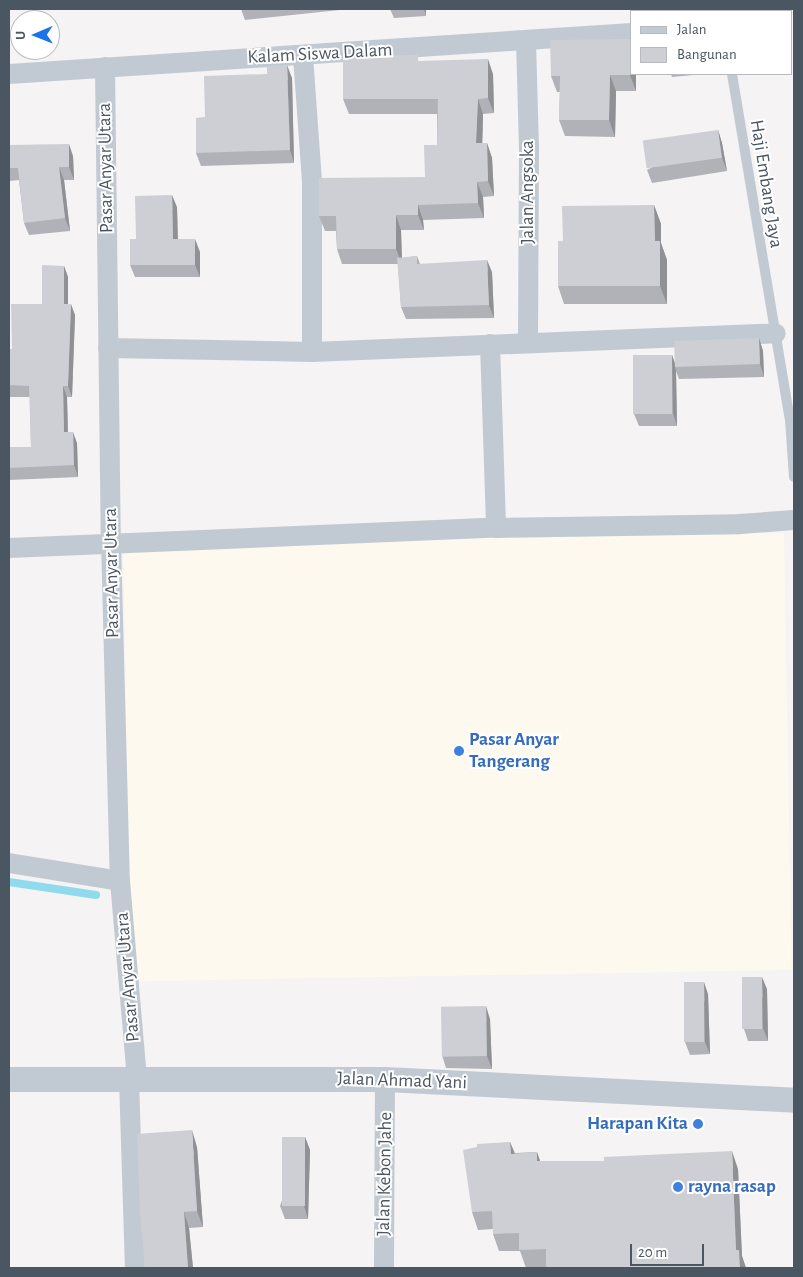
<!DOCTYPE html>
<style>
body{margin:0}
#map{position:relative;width:803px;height:1277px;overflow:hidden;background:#f5f3f3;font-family:"Alegreya Sans",sans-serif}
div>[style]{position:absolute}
.commercial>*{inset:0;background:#fdf9ef;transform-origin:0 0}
.stream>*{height:8px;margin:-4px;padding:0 4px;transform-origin:4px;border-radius:4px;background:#90daee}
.service>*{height:10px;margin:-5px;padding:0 5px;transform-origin:5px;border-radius:5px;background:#c1cad2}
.minor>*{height:20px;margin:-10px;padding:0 10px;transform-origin:10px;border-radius:10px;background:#c1cad2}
.tertiary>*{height:25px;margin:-12.5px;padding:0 12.5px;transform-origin:12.5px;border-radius:12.5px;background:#c1cad2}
.wall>*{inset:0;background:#b0b2b7}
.shaded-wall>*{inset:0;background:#909195}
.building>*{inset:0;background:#cdcfd5;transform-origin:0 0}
.dots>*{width:14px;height:14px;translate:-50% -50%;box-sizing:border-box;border:2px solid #fff;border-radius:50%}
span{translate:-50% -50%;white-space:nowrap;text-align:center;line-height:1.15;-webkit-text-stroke:4px #fff;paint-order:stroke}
.street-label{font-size:19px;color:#4a5661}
.shop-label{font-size:19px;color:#366cbe;font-weight:700}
.left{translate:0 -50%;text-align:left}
.right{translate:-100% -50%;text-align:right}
.frame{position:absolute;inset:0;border:10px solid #4a5661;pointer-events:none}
.legend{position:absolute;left:630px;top:10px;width:162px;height:65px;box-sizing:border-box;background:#fff;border:1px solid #b7bbc0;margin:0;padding:6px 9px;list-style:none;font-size:15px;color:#4a5661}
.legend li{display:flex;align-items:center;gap:10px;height:25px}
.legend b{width:25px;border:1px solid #b7bbc0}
.north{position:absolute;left:10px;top:10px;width:50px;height:50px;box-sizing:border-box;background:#fff;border:1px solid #b7bbc0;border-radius:50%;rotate:269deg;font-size:14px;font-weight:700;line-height:20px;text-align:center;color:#4a5661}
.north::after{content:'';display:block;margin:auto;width:18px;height:22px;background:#1a73e8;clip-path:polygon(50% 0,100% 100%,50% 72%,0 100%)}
.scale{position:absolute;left:630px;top:1244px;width:74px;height:22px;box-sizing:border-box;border:2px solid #4a5661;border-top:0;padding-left:6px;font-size:15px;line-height:18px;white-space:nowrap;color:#4a5661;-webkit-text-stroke:4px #fff;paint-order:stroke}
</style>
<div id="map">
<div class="commercial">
<i style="left:784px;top:533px;width:437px;height:661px;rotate:89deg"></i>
</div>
<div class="stream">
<i style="left:9px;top:882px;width:88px;rotate:8.5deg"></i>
</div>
<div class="service">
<i style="left:724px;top:9px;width:2px;rotate:63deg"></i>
<i style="left:732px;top:74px;width:351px;rotate:80.5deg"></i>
<i style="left:790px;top:420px;width:57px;rotate:86deg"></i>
</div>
<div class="minor">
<i style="left:526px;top:41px;width:106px;rotate:88.4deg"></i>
<i style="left:529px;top:147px;width:196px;rotate:90.3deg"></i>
<i style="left:303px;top:56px;width:127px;rotate:85.9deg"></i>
<i style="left:312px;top:183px;width:169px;rotate:90deg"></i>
<i style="left:105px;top:67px;width:475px;rotate:89.3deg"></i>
<i style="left:111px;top:542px;width:339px;rotate:88.5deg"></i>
<i style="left:120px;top:881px;width:198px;rotate:85.1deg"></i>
<i style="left:9px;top:74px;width:624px;rotate:-3.77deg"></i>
<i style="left:490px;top:344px;width:184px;rotate:88.1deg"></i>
<i style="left:108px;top:348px;width:204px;rotate:1.1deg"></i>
<i style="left:312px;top:352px;width:464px;rotate:-2.3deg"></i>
<i style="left:9px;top:548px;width:487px;rotate:-2.4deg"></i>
<i style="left:496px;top:528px;width:244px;rotate:-0.9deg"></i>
<i style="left:740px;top:524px;width:54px;rotate:-4.2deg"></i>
<i style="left:9px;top:863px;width:112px;rotate:9.2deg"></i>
<i style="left:129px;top:1079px;width:189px;rotate:88.2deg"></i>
<i style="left:384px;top:1268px;width:189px;rotate:-89.7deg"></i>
</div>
<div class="tertiary">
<i style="left:9px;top:1079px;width:376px"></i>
<i style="left:385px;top:1079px;width:410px;rotate:2.9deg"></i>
</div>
<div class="wall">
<i style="clip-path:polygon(241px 9px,349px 9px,245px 20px)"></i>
<i style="clip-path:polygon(390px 9px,426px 9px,426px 16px,394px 18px)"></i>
<i style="clip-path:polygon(630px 39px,636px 91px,616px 91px,615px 137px,565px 136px,559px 120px,560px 92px,557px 92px,551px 76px)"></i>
<i style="clip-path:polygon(420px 61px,493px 74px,494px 113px,483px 114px,482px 143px,487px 143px,492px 158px,494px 196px,483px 197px,484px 218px,423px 220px,424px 230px,401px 230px,402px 258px,417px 256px,420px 264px,492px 272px,494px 318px,406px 319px,401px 307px,398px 264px,342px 264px,337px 249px,336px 231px,325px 231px,319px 216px,425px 177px,437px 145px,437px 114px,349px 114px,343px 99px)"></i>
<i style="clip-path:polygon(671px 74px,703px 74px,672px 77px)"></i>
<i style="clip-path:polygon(292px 78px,294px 163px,201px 166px,196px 153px,205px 117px)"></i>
<i style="clip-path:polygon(718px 130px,722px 143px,727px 171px,652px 183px,647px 170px)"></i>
<i style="clip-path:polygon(9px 145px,73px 156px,74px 180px,64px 180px,70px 231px,29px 235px,24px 223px,19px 180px,9px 181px)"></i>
<i style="clip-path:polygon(654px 205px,661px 224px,661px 243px,667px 260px,667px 304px,564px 304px,558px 286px,563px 241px)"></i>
<i style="clip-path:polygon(177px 207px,178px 239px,200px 252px,200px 277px,135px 277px,130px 265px,136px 239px)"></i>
<i style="clip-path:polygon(64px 266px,68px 277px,68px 304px,75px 315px,72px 397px,67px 397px,68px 432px,77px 443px,78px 477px,9px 480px,9px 447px,31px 447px,30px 397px,9px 397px,9px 349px,12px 349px,42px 304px)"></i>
<i style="clip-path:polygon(759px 338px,763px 351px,764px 377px,679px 379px,676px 371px,677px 426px,639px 426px,634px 414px,672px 355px,675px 363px)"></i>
<i style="clip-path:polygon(767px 989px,768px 1041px,748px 1041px,744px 1029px)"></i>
<i style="clip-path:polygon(708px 994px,710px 1054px,690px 1055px,685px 1042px)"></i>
<i style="clip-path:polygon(490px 1019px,492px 1069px,446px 1068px,442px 1055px)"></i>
<i style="clip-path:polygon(305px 1137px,310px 1150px,308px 1219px,285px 1219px,280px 1206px)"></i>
<i style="clip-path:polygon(510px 1142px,515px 1153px,537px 1152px,540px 1161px,738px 1169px,742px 1256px,746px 1268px,546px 1268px,546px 1267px,526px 1268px,520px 1251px,499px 1251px,493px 1234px,493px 1229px,478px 1230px,472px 1212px,477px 1147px)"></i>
<i style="clip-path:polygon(197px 1147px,203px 1227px,189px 1228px,193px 1268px,145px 1268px)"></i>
</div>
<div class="shaded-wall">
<i style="clip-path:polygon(424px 9px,426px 9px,426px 16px)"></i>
<i style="clip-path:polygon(630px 39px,632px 45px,632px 74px,636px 74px,636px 91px,630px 75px)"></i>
<i style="clip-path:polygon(488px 59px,493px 74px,494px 113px,488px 98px)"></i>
<i style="clip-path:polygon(287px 65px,292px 78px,294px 163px,290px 150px)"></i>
<i style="clip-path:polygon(610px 75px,616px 91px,615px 137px,609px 120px)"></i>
<i style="clip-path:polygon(478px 99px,483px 114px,482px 158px,476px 143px)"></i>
<i style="clip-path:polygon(718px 130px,722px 143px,727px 171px,722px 158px)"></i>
<i style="clip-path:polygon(487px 143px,492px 158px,494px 196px,488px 181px)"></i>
<i style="clip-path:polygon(69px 144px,73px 156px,74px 180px,69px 167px)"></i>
<i style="clip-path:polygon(59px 167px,64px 180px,70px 231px,65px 218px)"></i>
<i style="clip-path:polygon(477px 182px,483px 197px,484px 218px,478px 203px)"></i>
<i style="clip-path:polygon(172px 195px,177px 207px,178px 252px,173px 239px)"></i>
<i style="clip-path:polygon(418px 205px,423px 220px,424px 230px,418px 215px)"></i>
<i style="clip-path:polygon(654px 205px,661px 224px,661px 243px,667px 260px,667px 304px,660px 286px,655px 241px)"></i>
<i style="clip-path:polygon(396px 215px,401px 230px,402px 264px,396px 249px)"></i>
<i style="clip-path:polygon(195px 239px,200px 252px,200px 277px,195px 265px)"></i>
<i style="clip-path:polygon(487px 260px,492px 272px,494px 318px,489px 305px)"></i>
<i style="clip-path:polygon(64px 266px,68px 277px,68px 315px,64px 304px)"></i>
<i style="clip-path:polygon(71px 304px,75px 315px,72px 397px,68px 386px)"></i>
<i style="clip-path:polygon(759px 338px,763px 351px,764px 377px,760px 364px)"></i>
<i style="clip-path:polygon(672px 355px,676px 367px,675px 367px,676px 371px,677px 426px,673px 413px)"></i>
<i style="clip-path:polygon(63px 386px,67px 397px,68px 443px,64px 432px)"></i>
<i style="clip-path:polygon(73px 432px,77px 443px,78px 477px,74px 465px)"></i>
<i style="clip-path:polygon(762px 977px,767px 989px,768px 1041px,763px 1028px)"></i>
<i style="clip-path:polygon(704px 982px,708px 994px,710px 1054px,705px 1042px)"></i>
<i style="clip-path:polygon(486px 1006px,490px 1019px,492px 1069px,487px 1056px)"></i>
<i style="clip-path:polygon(192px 1130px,197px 1147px,203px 1227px,197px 1211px)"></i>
<i style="clip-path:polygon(305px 1137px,310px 1150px,308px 1219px,304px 1206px)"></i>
<i style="clip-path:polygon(510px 1142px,517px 1160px,511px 1154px)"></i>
<i style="clip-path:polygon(732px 1151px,738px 1169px,742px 1256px,746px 1268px,740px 1268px,736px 1250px)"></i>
<i style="clip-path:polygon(537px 1152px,543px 1170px,537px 1161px)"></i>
<i style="clip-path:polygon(184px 1212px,189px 1228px,193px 1268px,188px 1268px)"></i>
</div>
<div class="building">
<i style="clip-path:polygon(630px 39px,630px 75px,610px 75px,609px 120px,559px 120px,560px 76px,551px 76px,550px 40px)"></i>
<i style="clip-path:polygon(418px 55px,418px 61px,488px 59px,488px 98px,478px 99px,476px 143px,487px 143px,488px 181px,477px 182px,478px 203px,418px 205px,418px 215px,396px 215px,396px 249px,337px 249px,336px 216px,319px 216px,319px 178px,425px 177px,424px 145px,437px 145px,438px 99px,343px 99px,343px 56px)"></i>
<i style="clip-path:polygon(287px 65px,290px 150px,196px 153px,196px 118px,205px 117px,204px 76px,267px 74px,267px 66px)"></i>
<i style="left:718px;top:130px;width:28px;height:76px;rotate:82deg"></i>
<i style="clip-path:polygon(69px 144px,69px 167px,59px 167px,65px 218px,24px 223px,18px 168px,9px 168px,9px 145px)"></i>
<i style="clip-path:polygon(172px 195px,173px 239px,195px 239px,195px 265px,130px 265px,130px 239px,136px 239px,135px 196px)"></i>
<i style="clip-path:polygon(654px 205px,655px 241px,660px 241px,660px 286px,558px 286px,558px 241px,563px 241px,562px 206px)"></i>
<i style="clip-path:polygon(417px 256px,417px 264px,487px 260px,489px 305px,401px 307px,397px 258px)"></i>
<i style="clip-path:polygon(42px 265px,64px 266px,64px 304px,71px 304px,68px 386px,63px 386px,64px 432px,73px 432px,74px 465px,9px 468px,9px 447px,31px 447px,29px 386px,9px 385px,9px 349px,12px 349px,11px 304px,42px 304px)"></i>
<i style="left:759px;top:338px;width:26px;height:85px;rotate:88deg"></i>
<i style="left:633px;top:355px;width:39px;height:59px"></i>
<i style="left:742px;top:977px;width:20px;height:52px"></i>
<i style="left:684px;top:982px;width:20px;height:60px"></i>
<i style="left:486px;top:1006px;width:50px;height:45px;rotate:89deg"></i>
<i style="clip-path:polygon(192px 1130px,197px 1211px,184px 1212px,188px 1268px,145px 1268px,140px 1215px,137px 1134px)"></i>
<i style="left:282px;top:1137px;width:23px;height:69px"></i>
<i style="clip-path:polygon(510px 1142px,511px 1154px,537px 1152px,537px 1161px,604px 1161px,604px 1157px,732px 1151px,736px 1250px,739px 1250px,740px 1268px,546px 1268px,546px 1249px,519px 1250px,519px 1233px,493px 1234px,492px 1211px,472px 1212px,463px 1150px,477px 1147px,477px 1144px)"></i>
</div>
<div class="dots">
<i style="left:459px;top:751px;background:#3f7fe0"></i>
<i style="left:698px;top:1124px;background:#3f7fe0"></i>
<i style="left:678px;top:1187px;background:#3f7fe0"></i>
</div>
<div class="street-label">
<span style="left:320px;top:54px;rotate:-3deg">Kalam Siswa Dalam</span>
<span style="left:106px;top:168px;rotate:-91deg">Pasar Anyar Utara</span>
<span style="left:766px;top:184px;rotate:81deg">Haji Embang Jaya</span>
<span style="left:528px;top:192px;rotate:-90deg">Jalan Angsoka</span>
<span style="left:112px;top:573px;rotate:-91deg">Pasar Anyar Utara</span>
<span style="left:128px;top:977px;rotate:-95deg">Pasar Anyar Utara</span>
<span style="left:402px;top:1081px;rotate:2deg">Jalan Ahmad Yani</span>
<span style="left:385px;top:1174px;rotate:-89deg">Jalan Kebon Jahe</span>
</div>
<div class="shop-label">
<span class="left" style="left:469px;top:751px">Pasar Anyar<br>Tangerang</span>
<span class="right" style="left:688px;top:1124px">Harapan Kita</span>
<span class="left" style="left:688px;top:1187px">rayna rasap</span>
</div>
<div class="frame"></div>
<ul class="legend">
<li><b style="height:6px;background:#c1cad2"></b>Jalan</li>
<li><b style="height:14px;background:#cdcfd5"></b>Bangunan</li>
</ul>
<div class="north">U</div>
<div class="scale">20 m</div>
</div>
